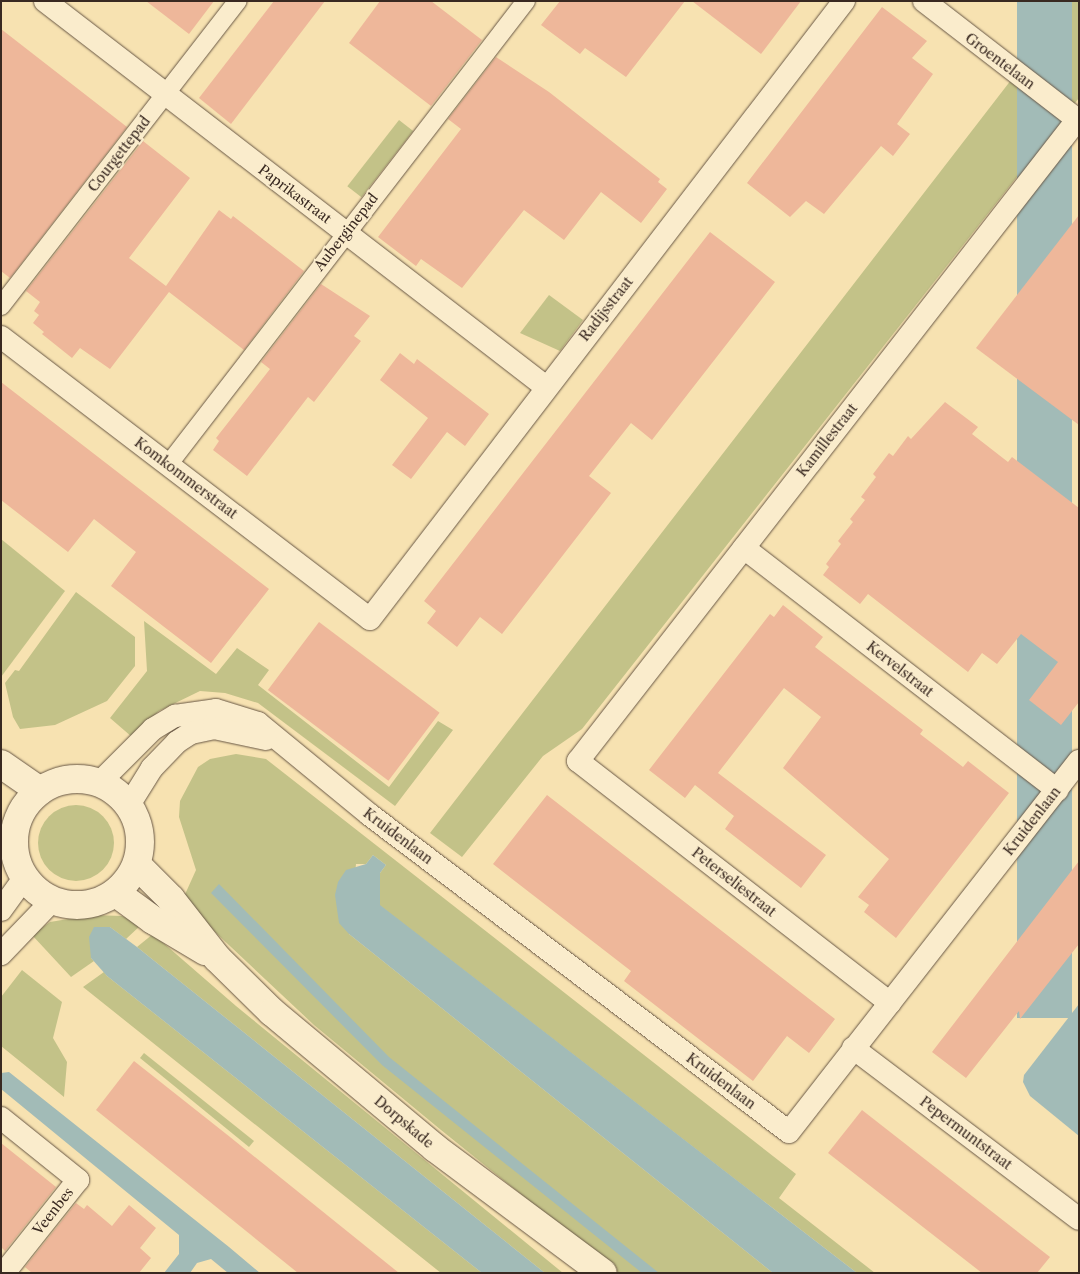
<!DOCTYPE html>
<style>
body{margin:0}
#map{position:relative;width:1080px;height:1274px;overflow:hidden;background:#f7e2b1;font-family:"Libre Caslon Text",serif}
div>[style]{position:absolute}
.green>*{inset:0;background:#c3c288;transform-origin:0 0}
.round{border-radius:50%}
.water>*{inset:0;background:#a2bbb7;transform-origin:0 0}
.building>*{inset:0;background:#eeb79a;transform-origin:0 0}
.roads{filter:drop-shadow(0 0 1px #685745) drop-shadow(0 0 1px #685745)}
.pedestrian>*{height:18px;margin:-9px;padding:0 9px;transform-origin:9px;border-radius:9px;background:#faeccc}
.minor>*{height:22px;margin:-11px;padding:0 11px;transform-origin:11px;border-radius:11px;background:#faeccc}
.secondary>*{height:28px;margin:-14px;padding:0 14px;transform-origin:14px;border-radius:14px;background:#faeccc}
.secondary>.ring{margin:-14px;padding:0;box-sizing:content-box;background:none;border:28px solid #faeccc;border-radius:50%}
span{translate:-50% -50%;white-space:nowrap;text-align:center;line-height:1.15;-webkit-text-stroke:4px #faeccc;paint-order:stroke}
.street-label{font-size:14px;color:#392921}
.frame{position:absolute;inset:0;border:2px solid #392921;pointer-events:none}
</style>
<div id="map">
<div class="green">
<i style="clip-path:polygon(1072px 1px,1079px 1px,1079px 98px,582px 729px,543px 756px,462px 857px,430px 833px)"></i>
<i style="left:399px;top:120px;width:18px;height:84px;rotate:38deg"></i>
<i style="clip-path:polygon(549px 295px,583px 320px,560px 351px,520px 333px)"></i>
<i style="clip-path:polygon(1px 539px,65px 591px,1px 677px)"></i>
<i style="clip-path:polygon(76px 592px,135px 637px,135px 666px,107px 701px,55px 725px,20px 729px,13px 717px,5px 683px,15px 670px,19px 671px)"></i>
<i style="clip-path:polygon(144px 621px,216px 674px,237px 648px,269px 670px,258px 685px,389px 787px,438px 721px,453px 730px,395px 806px,258px 703px,225px 693px,200px 691px,159px 711px,132px 737px,110px 718px,147px 671px)"></i>
<i style="clip-path:polygon(236px 754px,266px 759px,796px 1174px,779px 1198px,875px 1273px,857px 1273px,379px 905px,380px 873px,386px 865px,373px 855px,366px 864px,356px 864px,349px 934px,773px 1273px,619px 1273px,441px 1130px,314px 1025px,182px 901px,196px 870px,179px 817px,180px 801px,198px 767px,210px 759px)"></i>
<i class="round" style="left:38px;top:805px;width:76px;height:76px"></i>
<i style="clip-path:polygon(92px 915px,122px 916px,141px 925px,126px 939px,110px 927px,91px 958px,94px 961px,71px 977px,32px 935px,50px 922px)"></i>
<i style="clip-path:polygon(153px 934px,236px 1006px,563px 1273px,545px 1273px,137px 947px)"></i>
<i style="clip-path:polygon(22px 970px,62px 1002px,53px 1038px,67px 1062px,64px 1097px,1px 1046px,1px 997px)"></i>
<i style="clip-path:polygon(104px 972px,107px 976px,482px 1273px,441px 1273px,83px 987px)"></i>
<i style="clip-path:polygon(144px 1053px,254px 1141px,249px 1147px,140px 1058px)"></i>
</div>
<div class="water">
<i style="left:1017px;top:1px;width:55px;height:1017px"></i>
<i style="clip-path:polygon(373px 855px,386px 865px,380px 873px,380px 905px,857px 1273px,773px 1273px,349px 934px,339px 923px,335px 895px,338px 882px,346px 870px,366px 864px)"></i>
<i style="clip-path:polygon(219px 884px,389px 1057px,659px 1273px,642px 1273px,382px 1065px,211px 893px)"></i>
<i style="clip-path:polygon(94px 927px,110px 927px,137px 947px,545px 1273px,482px 1273px,107px 976px,91px 958px,89px 937px)"></i>
<i style="clip-path:polygon(1079px 1004px,1079px 1136px,1030px 1096px,1023px 1082px,1024px 1075px)"></i>
<i style="clip-path:polygon(9px 1072px,229px 1247px,260px 1273px,228px 1273px,211px 1259px,197px 1263px,190px 1273px,164px 1273px,179px 1254px,179px 1235px,1px 1089px,1px 1073px)"></i>
</div>
<div class="building">
<i style="clip-path:polygon(146px 1px,214px 1px,189px 34px)"></i>
<i style="clip-path:polygon(274px 1px,325px 1px,231px 124px,199px 98px)"></i>
<i style="clip-path:polygon(380px 1px,431px 1px,482px 40px,431px 106px,349px 43px)"></i>
<i style="clip-path:polygon(560px 1px,685px 1px,626px 77px,585px 48px,580px 54px,541px 25px)"></i>
<i style="clip-path:polygon(692px 1px,801px 1px,761px 54px)"></i>
<i style="clip-path:polygon(882px 7px,927px 41px,912px 58px,933px 74px,897px 124px,910px 134px,893px 156px,881px 146px,824px 214px,806px 201px,790px 217px,747px 183px)"></i>
<i style="clip-path:polygon(1px 29px,127px 127px,10px 278px,1px 271px)"></i>
<i style="clip-path:polygon(496px 57px,549px 92px,660px 179px,658px 182px,667px 189px,641px 223px,601px 192px,564px 240px,524px 210px,462px 288px,421px 259px,416px 266px,378px 237px,461px 129px,448px 119px)"></i>
<i style="clip-path:polygon(143px 141px,190px 178px,129px 258px,166px 286px,219px 210px,231px 219px,233px 216px,304px 271px,244px 350px,169px 292px,110px 369px,80px 348px,72px 358px,42px 334px,44px 332px,33px 323px,39px 315px,34px 311px,40px 302px,26px 291px)"></i>
<i style="clip-path:polygon(1079px 215px,1079px 425px,976px 348px)"></i>
<i style="clip-path:polygon(710px 232px,775px 282px,652px 440px,631px 423px,589px 476px,611px 493px,502px 634px,480px 617px,457px 647px,427px 623px,436px 611px,424px 601px)"></i>
<i style="clip-path:polygon(321px 284px,370px 316px,354px 336px,361px 341px,314px 402px,308px 397px,247px 476px,213px 450px,219px 441px,216px 438px,270px 369px,261px 362px)"></i>
<i style="clip-path:polygon(400px 353px,414px 364px,417px 359px,489px 414px,465px 446px,447px 432px,411px 479px,392px 465px,428px 418px,380px 380px)"></i>
<i style="clip-path:polygon(1px 382px,269px 589px,211px 663px,111px 586px,136px 552px,94px 519px,68px 552px,1px 500px)"></i>
<i style="clip-path:polygon(945px 402px,978px 427px,972px 434px,1008px 462px,1012px 457px,1079px 508px,1079px 702px,1061px 725px,1029px 700px,1058px 662px,1021px 634px,997px 664px,982px 653px,968px 672px,868px 594px,860px 604px,823px 575px,829px 567px,826px 564px,841px 544px,838px 541px,853px 522px,850px 519px,865px 500px,861px 497px,876px 477px,873px 474px,889px 453px,893px 456px,908px 436px,911px 439px)"></i>
<i style="clip-path:polygon(783px 605px,823px 637px,815px 647px,923px 730px,920px 734px,963px 767px,968px 761px,1009px 793px,896px 938px,864px 912px,869px 905px,858px 897px,889px 859px,783px 768px,821px 717px,784px 688px,718px 773px,826px 855px,801px 888px,725px 829px,734px 816px,695px 785px,685px 798px,649px 770px,770px 614px,774px 617px)"></i>
<i style="left:319px;top:622px;width:151px;height:85px;rotate:37deg"></i>
<i style="clip-path:polygon(547px 795px,835px 1019px,809px 1053px,787px 1036px,753px 1081px,624px 981px,631px 971px,493px 864px)"></i>
<i style="clip-path:polygon(1079px 861px,1079px 944px,1020px 1019px,1019px 1011px,966px 1078px,932px 1052px)"></i>
<i style="clip-path:polygon(134px 1061px,230px 1137px,399px 1273px,298px 1273px,96px 1110px)"></i>
<i style="clip-path:polygon(862px 1110px,1050px 1257px,1037px 1273px,982px 1273px,828px 1153px)"></i>
<i style="clip-path:polygon(1px 1143px,56px 1187px,5px 1251px,1px 1247px)"></i>
<i style="clip-path:polygon(76px 1203px,84px 1209px,87px 1205px,112px 1226px,129px 1205px,156px 1228px,140px 1248px,151px 1258px,139px 1273px,32px 1273px,25px 1267px)"></i>
</div>
<div class="roads">
<div class="pedestrian">
<i style="left:1px;top:306px;width:386px;rotate:-52.2deg"></i>
<i style="left:168px;top:465px;width:586px;rotate:-52.35deg"></i>
</div>
<div class="minor">
<i style="left:45px;top:1px;width:632px;rotate:37.61deg"></i>
<i style="left:924px;top:1px;width:196px;rotate:37.7deg"></i>
<i style="left:1px;top:337px;width:464px;rotate:37.4deg"></i>
<i style="left:370px;top:619px;width:779px;rotate:-52.51deg"></i>
<i style="left:744px;top:548px;width:396px;rotate:37.7deg"></i>
<i style="left:99px;top:783px;width:76px;rotate:-45deg"></i>
<i style="left:153px;top:729px;width:26px;rotate:-31deg"></i>
<i style="left:175px;top:716px;width:41px;rotate:-8.3deg"></i>
<i style="left:216px;top:710px;width:44px;rotate:17.2deg"></i>
<i style="left:258px;top:723px;width:145px;rotate:39.4deg"></i>
<i style="left:370px;top:815px;width:525px;rotate:37.11deg"></i>
<i style="left:789px;top:1132px;width:471px;rotate:-52deg"></i>
<i style="left:129px;top:805px;width:44px;rotate:-58.1deg"></i>
<i style="left:152px;top:768px;width:36px;rotate:-46deg"></i>
<i style="left:177px;top:742px;width:17px;rotate:-33deg"></i>
<i style="left:191px;top:733px;width:24px;rotate:-12deg"></i>
<i style="left:214px;top:728px;width:53px;rotate:11.9deg"></i>
<i style="left:1px;top:910px;width:41px;rotate:-54deg"></i>
<i style="left:1px;top:954px;width:74px;rotate:-46.1deg"></i>
<i style="left:890px;top:1003px;width:395px;rotate:-142.2deg"></i>
<i style="left:578px;top:761px;width:812px;rotate:-52.1deg"></i>
<i style="left:853px;top:1048px;width:283px;rotate:37.1deg"></i>
<i style="left:1px;top:1118px;width:99px;rotate:38.8deg"></i>
<i style="left:78px;top:1180px;width:119px;rotate:128.5deg"></i>
</div>
<div class="secondary">
<i style="left:1px;top:764px;width:47px;rotate:34.7deg"></i>
<i class="ring" style="left:14px;top:779px;width:98px;height:98px"></i>
<i style="left:137px;top:865px;width:48px;rotate:45deg"></i>
<i style="left:171px;top:899px;width:75px;rotate:52.1deg"></i>
<i style="left:217px;top:958px;width:77px;rotate:44.5deg"></i>
<i style="left:272px;top:1012px;width:212px;rotate:39.8deg"></i>
<i style="left:435px;top:1148px;width:209px;rotate:36.7deg"></i>
<i style="left:116px;top:893px;width:46px;rotate:36.1deg"></i>
<i style="left:153px;top:920px;width:61px;rotate:30.8deg"></i>
</div>
</div>
<div class="street-label">
<span style="left:1000px;top:61px;rotate:37deg">Groentelaan</span>
<span style="left:119px;top:154px;rotate:-52deg">Courgettepad</span>
<span style="left:295px;top:194px;rotate:37deg">Paprikastraat</span>
<span style="left:346px;top:232px;rotate:-52deg">Auberginepad</span>
<span style="left:606px;top:309px;rotate:-52deg">Radijsstraat</span>
<span style="left:827px;top:440px;rotate:-52deg">Kamillestraat</span>
<span style="left:186px;top:478px;rotate:37deg">Komkommerstraat</span>
<span style="left:900px;top:669px;rotate:38deg">Kervelstraat</span>
<span style="left:1032px;top:821px;rotate:-52deg">Kruidenlaan</span>
<span style="left:398px;top:836px;rotate:37deg">Kruidenlaan</span>
<span style="left:734px;top:882px;rotate:38deg">Peterseliestraat</span>
<span style="left:721px;top:1081px;rotate:37deg">Kruidenlaan</span>
<span style="left:404px;top:1122px;rotate:40deg">Dorpskade</span>
<span style="left:966px;top:1133px;rotate:37deg">Pepermuntstraat</span>
<span style="left:53px;top:1211px;rotate:-52deg">Veenbes</span>
</div>
<div class="frame"></div>
</div>
